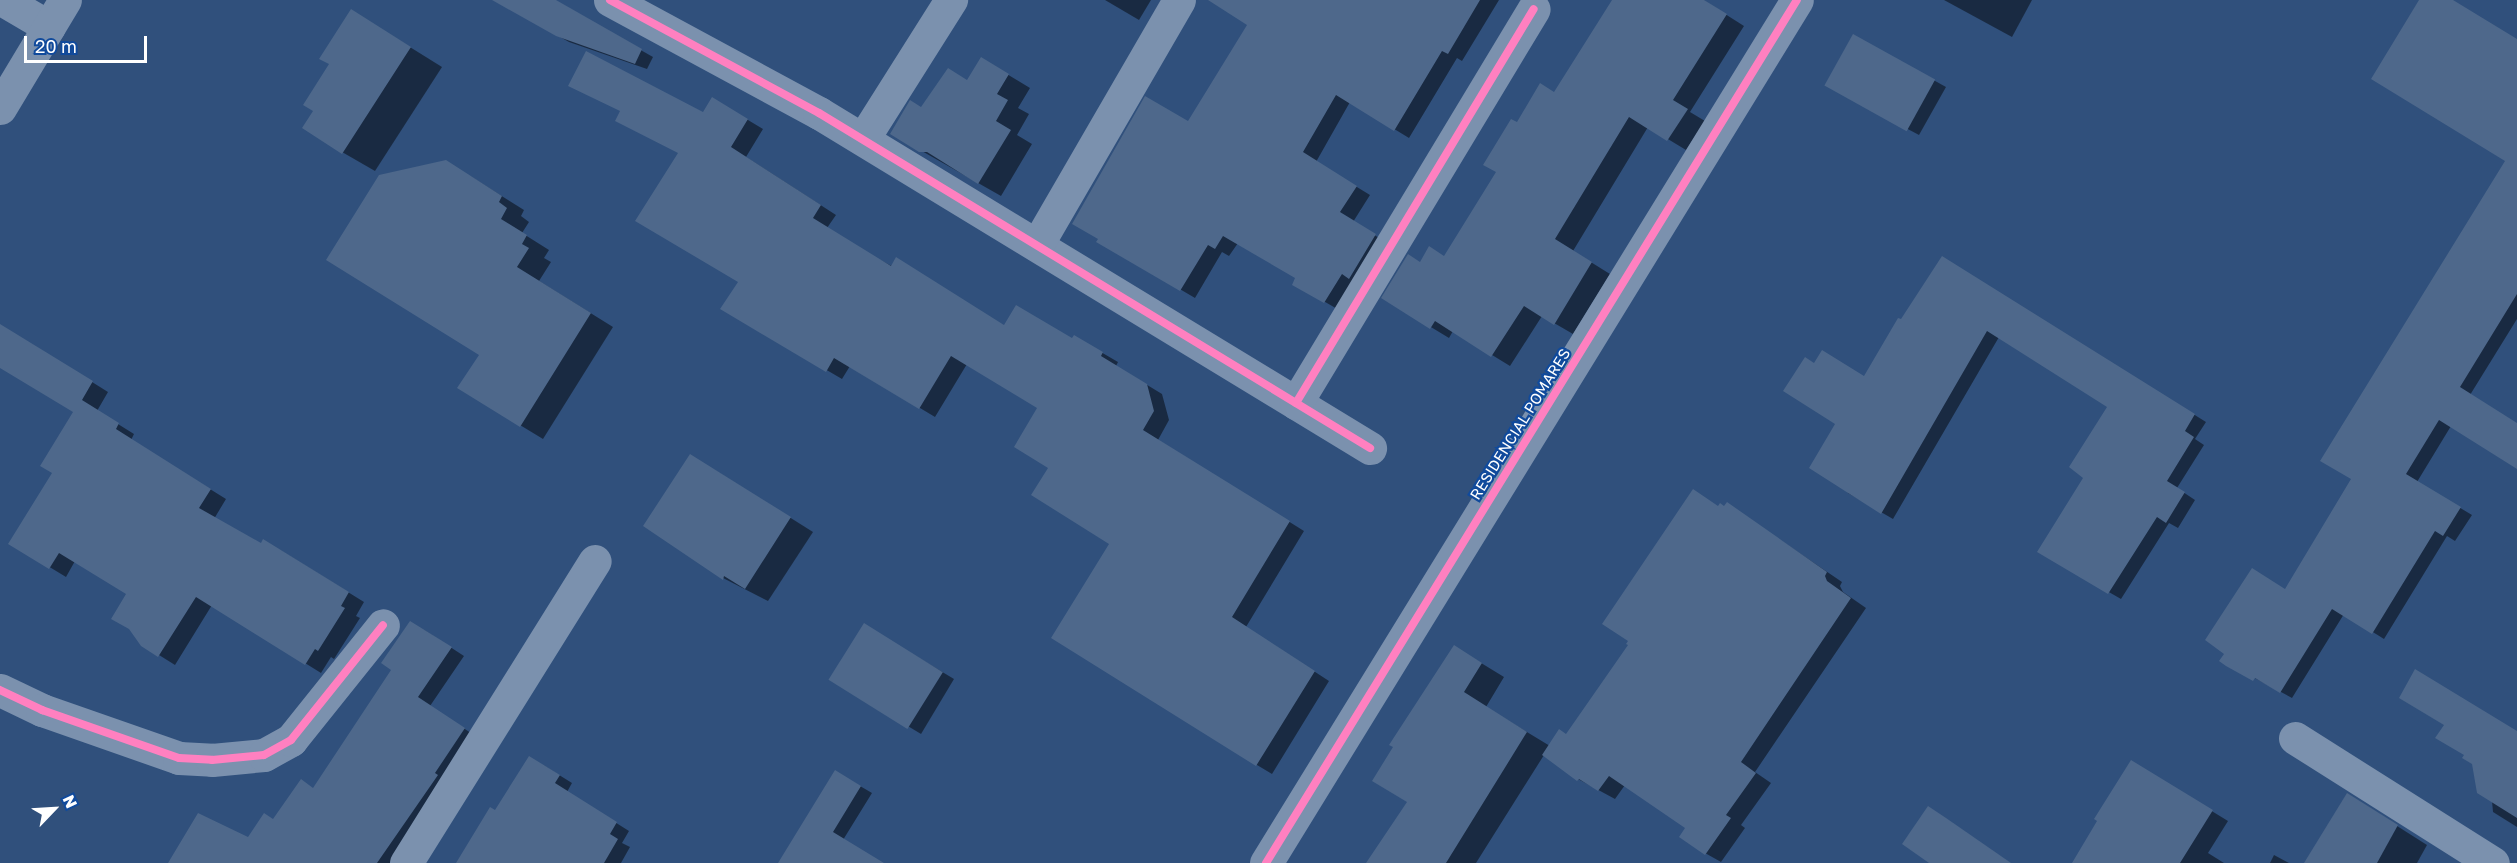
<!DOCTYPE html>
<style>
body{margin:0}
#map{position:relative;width:2517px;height:863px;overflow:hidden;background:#30507c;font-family:"Golos Text",sans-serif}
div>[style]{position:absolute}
.shadow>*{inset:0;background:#0007;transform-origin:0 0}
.building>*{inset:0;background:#4e688b;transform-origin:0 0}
.minor>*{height:33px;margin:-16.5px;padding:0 16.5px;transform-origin:16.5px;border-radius:16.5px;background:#7b91ae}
.cycleway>*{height:8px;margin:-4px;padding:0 4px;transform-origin:4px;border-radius:4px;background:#ff80c0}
span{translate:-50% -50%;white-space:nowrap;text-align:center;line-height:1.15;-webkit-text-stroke:4.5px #104a9c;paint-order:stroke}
.street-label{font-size:15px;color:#fff}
.north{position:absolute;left:24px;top:779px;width:60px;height:60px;-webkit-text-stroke:4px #104a9c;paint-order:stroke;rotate:65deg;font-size:16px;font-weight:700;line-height:24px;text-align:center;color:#fff}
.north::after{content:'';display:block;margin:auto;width:21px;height:27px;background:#fff;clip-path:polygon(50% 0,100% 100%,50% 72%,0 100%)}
.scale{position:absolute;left:24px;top:36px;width:123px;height:27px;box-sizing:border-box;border:3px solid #fff;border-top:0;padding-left:8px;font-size:18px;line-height:21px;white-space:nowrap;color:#fff;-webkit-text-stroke:4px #104a9c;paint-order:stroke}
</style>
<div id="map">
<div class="shadow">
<i style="clip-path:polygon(495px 0,552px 0,653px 57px,647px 69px,569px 42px)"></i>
<i style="clip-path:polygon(1105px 0,1151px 0,1139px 20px)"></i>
<i style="clip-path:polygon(1224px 0,1499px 0,1462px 61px,1457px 58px,1409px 138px,1350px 102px,1316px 162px,1370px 195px,1353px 222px,1389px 244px,1339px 310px,1294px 284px,1297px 278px,1238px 243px,1229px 256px,1222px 252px,1195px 298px,1098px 241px,1189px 123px,1249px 24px)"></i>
<i style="clip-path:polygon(1614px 0,1703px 0,1744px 26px,1690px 112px,1705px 121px,1686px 150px,1648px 127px,1573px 251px,1610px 274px,1573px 334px,1542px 316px,1510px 366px,1453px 331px,1449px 338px,1383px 298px,1421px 263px,1445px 257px,1498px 172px,1517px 124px,1555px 94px)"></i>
<i style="clip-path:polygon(1944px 0,2032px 0,2012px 37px)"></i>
<i style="clip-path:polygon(2421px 0,2451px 0,2517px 41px,2517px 319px,2470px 395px,2517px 424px,2517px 467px,2451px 426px,2417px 482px,2472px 515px,2455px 541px,2447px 536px,2384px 639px,2344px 614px,2292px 698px,2221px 660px,2286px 591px,2354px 479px,2507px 161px)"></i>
<i style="clip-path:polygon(352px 11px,442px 67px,375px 171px,342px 152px,315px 110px)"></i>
<i style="clip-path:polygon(1854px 36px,1946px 87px,1919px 135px,1838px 92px)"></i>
<i style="clip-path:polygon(982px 59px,1030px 88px,1018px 108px,1029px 114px,1017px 135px,1032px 144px,1001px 196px,920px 150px,922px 109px,968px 81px)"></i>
<i style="clip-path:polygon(728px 108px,763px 129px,746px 157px,836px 215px,827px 228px,867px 253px,1005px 326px,1072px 340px,1075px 337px,1118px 362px,1116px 366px,1162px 394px,1169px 420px,1158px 440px,1304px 531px,1246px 627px,1329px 681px,1272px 774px,1257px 765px,1111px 543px,1050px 467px,1039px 408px,967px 364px,935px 417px,850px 366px,842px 379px,722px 309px,740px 281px,704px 114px)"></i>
<i style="clip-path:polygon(470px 176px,524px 210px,521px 216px,529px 222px,522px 233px,549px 250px,544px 258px,551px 262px,539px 281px,613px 327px,543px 439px,459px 388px,481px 355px)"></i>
<i style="clip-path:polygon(1954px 265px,2206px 422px,2195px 439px,2204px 445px,2177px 488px,2195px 500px,2178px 528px,2169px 523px,2121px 599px,2039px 552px,2085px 477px,2109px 407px,1999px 337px,1893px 519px,1848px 493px,1837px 424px,1815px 365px,1864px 378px,1901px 321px)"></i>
<i style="clip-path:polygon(25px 340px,108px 392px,97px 411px,134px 434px,131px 440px,226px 499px,214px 519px,261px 545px,280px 550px,364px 602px,356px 616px,360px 618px,334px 659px,331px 657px,321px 673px,212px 605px,175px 665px,159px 655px,128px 594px,75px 561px,66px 577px,10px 543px,54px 472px,75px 411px,0 366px,0 347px)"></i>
<i style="clip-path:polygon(713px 469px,813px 532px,768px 601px,723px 578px)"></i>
<i style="clip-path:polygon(1727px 504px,1842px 582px,1840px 586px,1843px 592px,1866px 608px,1755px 772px,1771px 783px,1741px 825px,1745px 828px,1721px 862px,1705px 853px,1687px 828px,1625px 785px,1615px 799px,1578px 779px,1544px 755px,1476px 863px,1369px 863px,1409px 802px,1455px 647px,1504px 677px,1486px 707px,1550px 746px,1567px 735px,1630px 645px,1719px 507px,1725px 508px)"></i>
<i style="left:864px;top:625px;width:105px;height:64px;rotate:31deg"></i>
<i style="clip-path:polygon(424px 630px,464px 656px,430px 706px,477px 737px,396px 863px,190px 863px,248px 840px,314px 789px)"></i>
<i style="clip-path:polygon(2517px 732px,2517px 827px,2493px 812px,2492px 801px)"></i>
<i style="clip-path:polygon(543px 765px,572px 783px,567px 792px,629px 831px,622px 843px,630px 847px,621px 863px,458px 863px,496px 812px)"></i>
<i style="clip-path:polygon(836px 772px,872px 793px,843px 840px,882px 863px,780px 863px)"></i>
<i style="clip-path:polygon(2148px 772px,2228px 821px,2208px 853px,2224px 863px,2073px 863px)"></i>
<i style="clip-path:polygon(2364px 805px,2427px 845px,2417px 863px,2306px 863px)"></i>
<i style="clip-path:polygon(2274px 855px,2289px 863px,2270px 863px)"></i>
</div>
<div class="building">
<i style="clip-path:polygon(492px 0,556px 0,642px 49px,635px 64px,556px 36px)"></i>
<i style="clip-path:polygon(1208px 0,1480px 0,1448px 54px,1442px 51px,1394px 131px,1336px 95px,1303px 152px,1357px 186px,1340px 212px,1376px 234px,1349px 279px,1342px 274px,1324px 303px,1292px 285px,1295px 278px,1223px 236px,1215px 249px,1208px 245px,1180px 291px,1096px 242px,1098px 239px,1072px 224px,1145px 96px,1188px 121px,1247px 25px)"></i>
<i style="clip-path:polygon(1612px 0,1704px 0,1727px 14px,1673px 100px,1688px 109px,1667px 141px,1629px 117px,1555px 239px,1592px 262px,1554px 325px,1524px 306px,1491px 357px,1435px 321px,1430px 329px,1381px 298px,1408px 254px,1420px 262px,1429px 246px,1444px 256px,1496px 172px,1483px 165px,1511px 119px,1517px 122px,1540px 83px,1554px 92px)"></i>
<i style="clip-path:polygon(2419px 0,2453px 0,2517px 39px,2517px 294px,2460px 387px,2517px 423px,2517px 469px,2439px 420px,2406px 474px,2461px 507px,2443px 536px,2435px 531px,2372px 634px,2332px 609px,2280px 693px,2255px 678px,2253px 681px,2226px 666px,2219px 661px,2224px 654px,2205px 640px,2252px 568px,2285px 589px,2351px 479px,2320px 461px,2505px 161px,2371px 79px)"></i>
<i style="clip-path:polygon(351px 9px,411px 47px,342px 154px,302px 128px,313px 111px,303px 105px,329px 64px,319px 59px)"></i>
<i style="left:1853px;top:34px;width:94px;height:59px;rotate:29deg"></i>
<i style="clip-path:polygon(586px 51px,703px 112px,712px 97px,748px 119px,731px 147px,821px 205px,813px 218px,891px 266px,896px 257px,1004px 325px,1016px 305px,1072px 338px,1074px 335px,1103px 352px,1101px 356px,1147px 384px,1154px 411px,1143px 430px,1290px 521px,1232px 617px,1315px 671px,1256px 766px,1051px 638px,1109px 544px,1031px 495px,1048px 468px,1014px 447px,1037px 408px,951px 356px,919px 409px,834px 358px,826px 372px,720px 309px,738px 282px,635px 221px,678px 153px,615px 121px,620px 111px,568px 86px)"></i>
<i style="clip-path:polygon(981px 57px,1009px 74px,997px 94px,1008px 100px,996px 121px,1011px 130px,978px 184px,927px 152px,919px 152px,890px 134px,910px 100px,921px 107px,948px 68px,967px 80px)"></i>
<i style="clip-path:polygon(446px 160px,502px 196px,499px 202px,507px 208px,501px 219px,527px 235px,522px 244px,529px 248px,517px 267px,591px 313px,520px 427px,457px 388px,479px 355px,326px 260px,379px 175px)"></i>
<i style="clip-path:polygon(1942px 256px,2195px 414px,2185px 431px,2194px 437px,2167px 481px,2185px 492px,2166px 523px,2157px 517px,2108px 594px,2037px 552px,2083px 478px,2069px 467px,2107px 407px,1987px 331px,1881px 514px,1809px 468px,1835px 424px,1783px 391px,1805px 357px,1814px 363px,1822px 350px,1864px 376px,1898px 318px,1901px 319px)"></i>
<i style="clip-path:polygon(0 324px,93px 381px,82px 400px,119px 423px,116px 429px,211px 489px,199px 508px,261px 543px,263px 539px,349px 592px,341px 606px,345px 608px,318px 651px,315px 649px,305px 665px,196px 597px,158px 657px,141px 646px,129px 629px,111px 619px,126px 594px,59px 553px,49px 569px,8px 544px,52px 473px,40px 466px,73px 412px,0 368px)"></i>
<i style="clip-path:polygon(690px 454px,791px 517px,745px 589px,724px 576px,723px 580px,643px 526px)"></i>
<i style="clip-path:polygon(1693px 489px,1718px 506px,1720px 503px,1724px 506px,1727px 502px,1827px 572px,1825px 576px,1827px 581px,1851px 598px,1741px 762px,1756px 773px,1726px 815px,1731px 818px,1705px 855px,1679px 837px,1685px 828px,1609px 776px,1598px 791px,1579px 779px,1577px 781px,1542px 755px,1559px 729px,1566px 734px,1628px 645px,1626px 644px,1628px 641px,1602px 624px)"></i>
<i style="clip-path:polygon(410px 621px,452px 647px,418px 697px,465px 728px,435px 773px,438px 775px,377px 863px,168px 863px,198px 813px,248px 837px,264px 813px,273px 819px,301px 779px,313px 788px,391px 670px,381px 663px)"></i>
<i style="left:864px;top:623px;width:93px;height:67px;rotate:32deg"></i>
<i style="clip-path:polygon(1454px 645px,1482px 663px,1464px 692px,1527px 732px,1446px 863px,1366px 863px,1407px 802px,1372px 781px,1393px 747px,1389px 745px)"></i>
<i style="clip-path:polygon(2415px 669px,2517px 731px,2517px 818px,2477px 793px,2472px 764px,2462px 758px,2464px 755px,2435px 738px,2444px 725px,2399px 698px)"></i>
<i style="clip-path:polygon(529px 756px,560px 775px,555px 783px,617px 822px,610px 834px,618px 839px,604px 863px,456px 863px,490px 807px,495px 810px)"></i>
<i style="clip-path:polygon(2131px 760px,2213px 810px,2180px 863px,2072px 863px,2097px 821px,2094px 819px)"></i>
<i style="clip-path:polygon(835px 770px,861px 786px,833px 832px,884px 863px,778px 863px)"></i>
<i style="clip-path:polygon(2347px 793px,2398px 825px,2377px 863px,2304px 863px)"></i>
<i style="clip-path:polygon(1928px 806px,1946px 818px,2011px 863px,1929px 863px,1902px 844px)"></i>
</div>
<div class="minor">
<i style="left:3px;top:0;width:53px;rotate:30.4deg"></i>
<i style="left:610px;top:0;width:238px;rotate:28.4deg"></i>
<i style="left:819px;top:113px;width:645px;rotate:31.3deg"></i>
<i style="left:0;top:108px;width:126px;rotate:-59deg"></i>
<i style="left:863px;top:139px;width:165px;rotate:-57.7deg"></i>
<i style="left:1037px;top:245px;width:283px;rotate:-59.9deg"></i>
<i style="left:1296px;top:403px;width:460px;rotate:-58.9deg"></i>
<i style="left:0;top:690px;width:47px;rotate:25.5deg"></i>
<i style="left:42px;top:710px;width:145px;rotate:19.3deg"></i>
<i style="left:179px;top:758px;width:33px;rotate:3deg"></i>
<i style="left:212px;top:760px;width:52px;rotate:-5.5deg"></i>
<i style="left:264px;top:755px;width:31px;rotate:-29deg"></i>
<i style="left:291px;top:740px;width:147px;rotate:-51.3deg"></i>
<i style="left:2295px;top:738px;width:234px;rotate:32.3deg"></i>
<i style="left:406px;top:863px;width:356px;rotate:-58deg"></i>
<i style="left:1266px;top:863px;width:1013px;rotate:-58.4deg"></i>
</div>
<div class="cycleway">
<i style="left:610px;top:0;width:238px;rotate:28.4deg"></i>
<i style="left:819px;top:113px;width:645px;rotate:31.3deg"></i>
<i style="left:1296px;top:403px;width:460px;rotate:-58.9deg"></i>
<i style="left:0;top:690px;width:47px;rotate:25.5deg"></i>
<i style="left:42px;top:710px;width:145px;rotate:19.3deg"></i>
<i style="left:179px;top:758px;width:33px;rotate:3deg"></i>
<i style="left:212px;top:760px;width:52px;rotate:-5.5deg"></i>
<i style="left:264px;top:755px;width:31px;rotate:-29deg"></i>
<i style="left:291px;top:740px;width:147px;rotate:-51.3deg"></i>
<i style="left:1266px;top:863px;width:1013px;rotate:-58.4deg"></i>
</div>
<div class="street-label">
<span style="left:1520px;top:424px;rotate:-58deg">RESIDENCIAL POMARES</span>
</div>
<div class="north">N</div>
<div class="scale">20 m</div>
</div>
